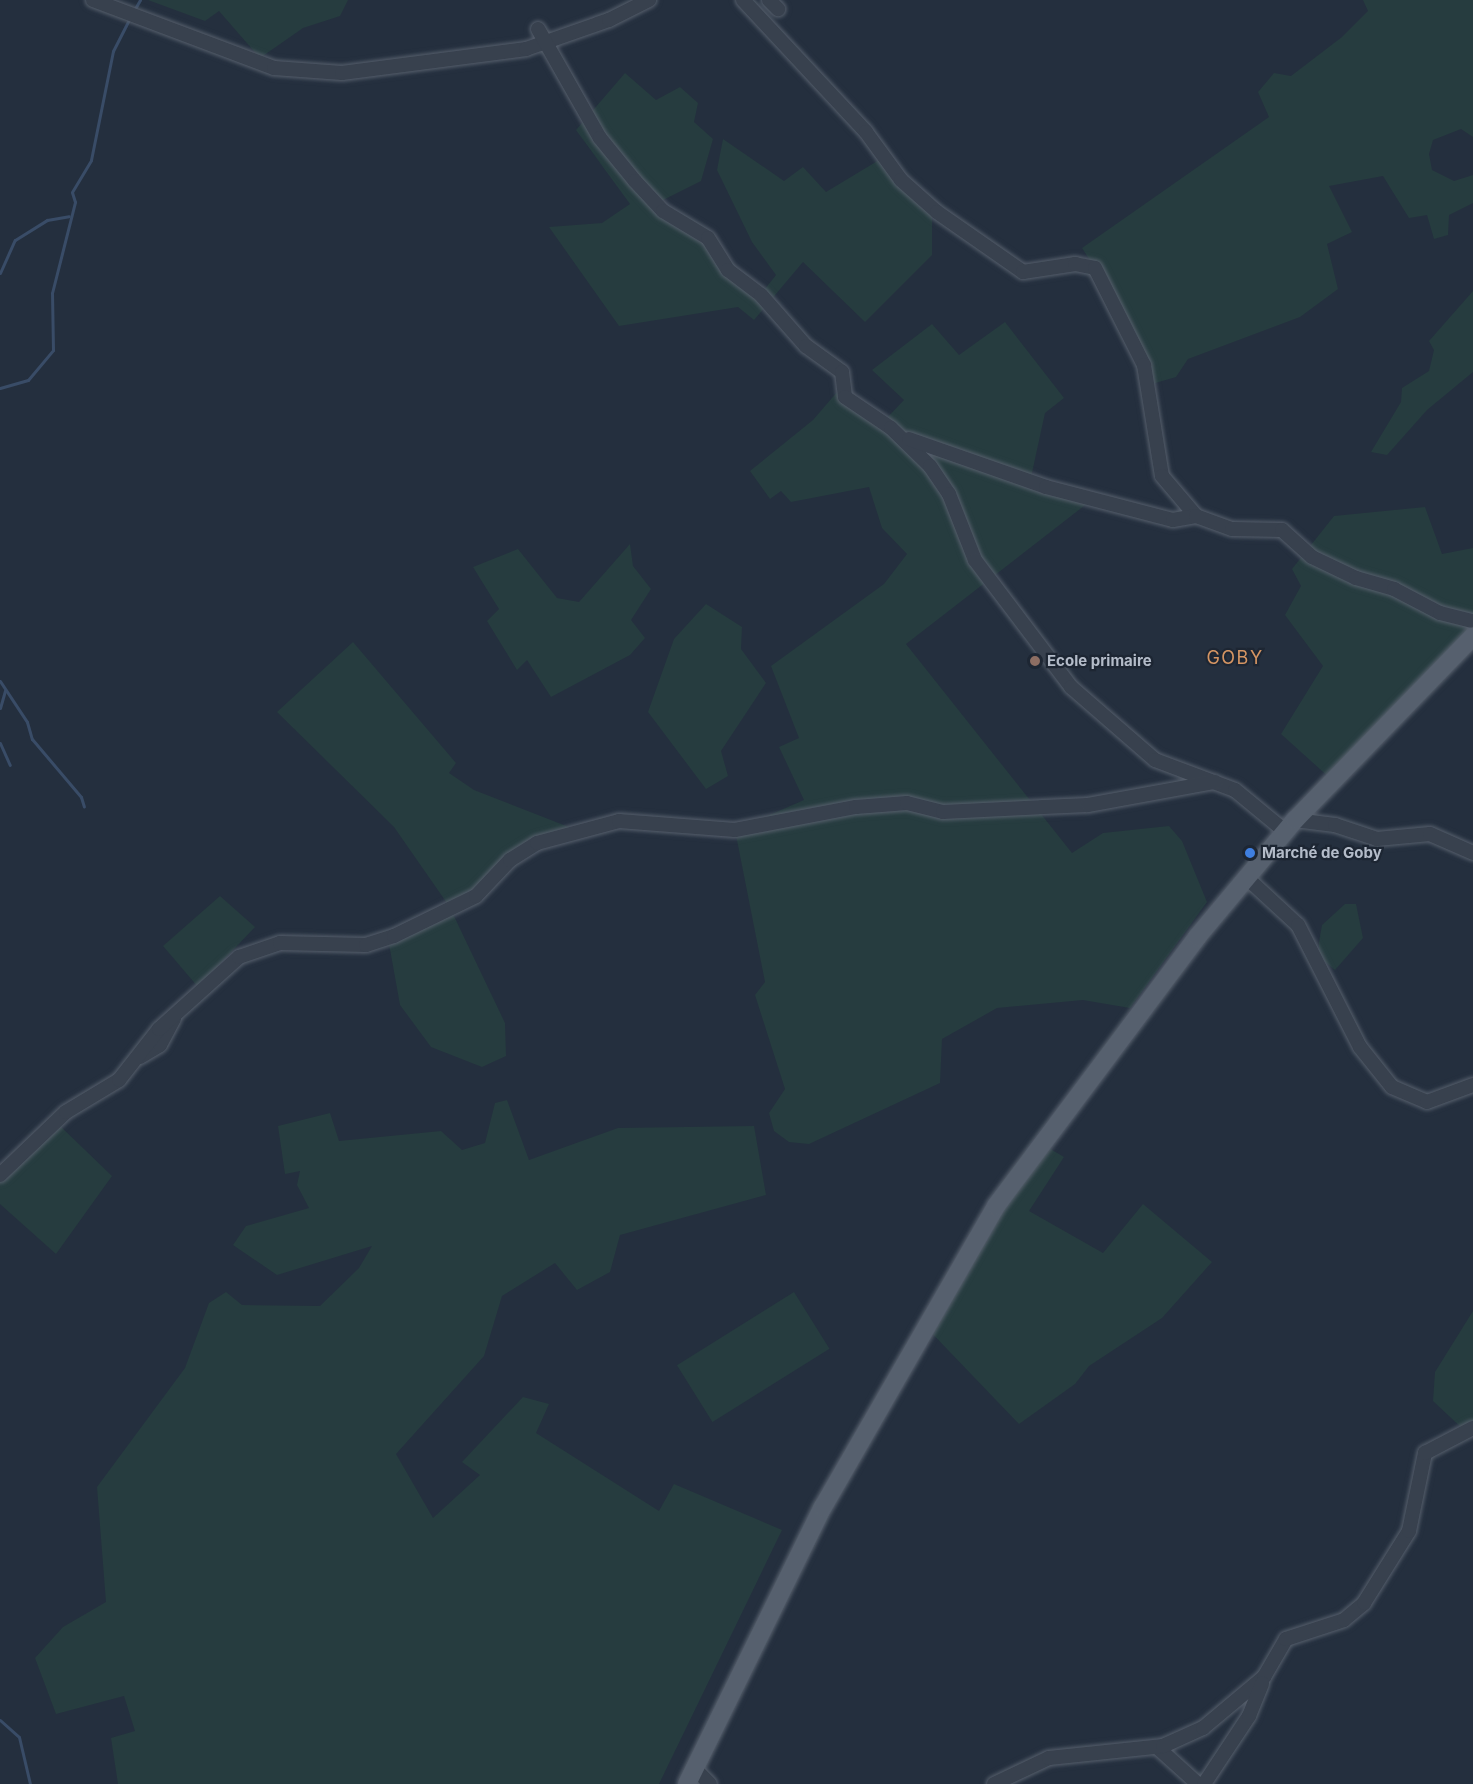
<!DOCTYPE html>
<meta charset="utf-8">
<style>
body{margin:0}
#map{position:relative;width:1473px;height:1784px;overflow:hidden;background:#242f3e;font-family:Inter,sans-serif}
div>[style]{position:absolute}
.green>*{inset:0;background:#263c3f;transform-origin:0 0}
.stream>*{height:3px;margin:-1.5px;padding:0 1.5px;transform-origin:1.5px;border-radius:1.5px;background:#394c67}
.roads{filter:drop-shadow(0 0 2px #565f6c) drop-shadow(0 0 2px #565f6c)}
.minor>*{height:14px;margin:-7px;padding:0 7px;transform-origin:7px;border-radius:7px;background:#38414e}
.major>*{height:18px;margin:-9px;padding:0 9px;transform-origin:9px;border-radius:9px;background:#56606e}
.dots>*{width:16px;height:16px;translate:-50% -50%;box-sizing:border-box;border:3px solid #1d2633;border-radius:50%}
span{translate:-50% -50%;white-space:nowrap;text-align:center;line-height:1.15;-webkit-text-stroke:4.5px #1d2633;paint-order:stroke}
.poi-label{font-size:15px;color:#b4bcc9;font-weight:700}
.left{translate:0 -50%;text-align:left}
.quarter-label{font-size:18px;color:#d59563;letter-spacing:1.5px}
</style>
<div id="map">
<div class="green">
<i style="clip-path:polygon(148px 0,348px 0,340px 16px,303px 28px,260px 58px,219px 11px,205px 21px)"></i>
<i style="clip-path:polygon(1363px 0,1473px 0,1473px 137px,1461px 129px,1433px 140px,1429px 154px,1432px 170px,1454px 181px,1473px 175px,1473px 203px,1449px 215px,1448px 235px,1434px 239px,1427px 215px,1409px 218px,1383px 176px,1329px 186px,1352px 232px,1327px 244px,1338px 289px,1300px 317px,1188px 359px,1176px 377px,1145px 386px,1107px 287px,1082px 248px,1269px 117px,1258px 92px,1274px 73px,1291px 76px,1342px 37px,1368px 11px)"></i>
<i style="clip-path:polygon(625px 73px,656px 100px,680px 87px,698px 103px,694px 122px,713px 139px,701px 181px,657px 203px,708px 238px,719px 258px,761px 294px,776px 275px,752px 242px,717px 170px,723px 139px,784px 181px,803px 167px,826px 192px,884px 157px,932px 208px,932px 255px,865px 322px,803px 262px,754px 320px,738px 307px,619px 326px,549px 227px,602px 223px,630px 204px,576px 130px)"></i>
<i style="clip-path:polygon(1473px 291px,1473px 372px,1427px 410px,1387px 455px,1371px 452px,1401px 402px,1402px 388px,1429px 371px,1434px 350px,1429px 341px)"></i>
<i style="clip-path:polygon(1005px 322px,1064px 398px,1045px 413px,1030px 482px,1093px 499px,906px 644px,1072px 853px,1103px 833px,1169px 826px,1182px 841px,1207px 902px,1130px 1008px,1083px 1000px,997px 1008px,942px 1039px,940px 1083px,809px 1144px,789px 1142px,774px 1131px,769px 1113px,785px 1089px,755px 995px,765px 982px,735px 830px,804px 800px,779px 747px,799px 738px,771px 666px,884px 584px,907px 554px,882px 528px,869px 487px,791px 502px,781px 491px,770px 499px,750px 471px,813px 420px,844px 384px,846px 397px,883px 422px,904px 400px,872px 370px,932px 324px,959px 355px)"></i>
<i style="clip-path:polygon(1425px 507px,1442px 554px,1473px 548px,1473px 636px,1332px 780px,1281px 734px,1323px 666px,1285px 615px,1301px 586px,1292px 569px,1334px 516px)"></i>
<i style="clip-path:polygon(630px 544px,633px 566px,651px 589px,631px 620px,645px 638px,630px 655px,551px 697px,527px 660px,517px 670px,487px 621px,499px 609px,473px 567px,518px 549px,557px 598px,579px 602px)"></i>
<i style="clip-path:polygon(706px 604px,742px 627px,741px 649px,766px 683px,721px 751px,728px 776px,706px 789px,648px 712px,674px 639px)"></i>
<i style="clip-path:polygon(353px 642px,456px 763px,449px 773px,474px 790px,579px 831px,537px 843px,452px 912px,505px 1023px,506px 1056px,482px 1067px,431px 1047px,400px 1005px,388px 938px,449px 906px,394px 827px,277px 712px)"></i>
<i style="clip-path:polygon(220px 896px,255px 927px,198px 987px,163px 946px)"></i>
<i style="clip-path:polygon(1345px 904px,1356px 904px,1363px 938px,1335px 970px,1319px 957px,1319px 942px,1322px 925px)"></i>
<i style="clip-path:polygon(507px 1100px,529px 1160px,618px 1128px,754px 1126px,766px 1195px,620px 1235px,610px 1272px,577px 1290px,555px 1263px,502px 1296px,484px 1356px,396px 1454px,433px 1518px,480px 1475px,462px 1462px,523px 1397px,549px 1404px,536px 1433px,659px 1511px,674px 1484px,782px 1530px,659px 1784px,118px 1784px,111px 1738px,135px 1731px,124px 1696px,56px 1714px,35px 1658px,63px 1627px,106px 1602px,97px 1487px,185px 1368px,209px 1303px,226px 1292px,242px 1305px,320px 1306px,359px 1268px,372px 1246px,277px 1275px,233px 1245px,246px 1226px,309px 1208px,297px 1185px,300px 1171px,285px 1174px,278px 1126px,330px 1113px,339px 1141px,441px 1131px,462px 1150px,485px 1143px,495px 1103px)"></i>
<i style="clip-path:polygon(56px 1122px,112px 1176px,56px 1254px,0 1204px,0 1181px)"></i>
<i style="clip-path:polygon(1042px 1144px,1064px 1157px,1029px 1211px,1103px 1253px,1143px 1204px,1212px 1262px,1162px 1318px,1089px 1366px,1075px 1384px,1019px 1424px,924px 1325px)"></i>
<i style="left:794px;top:1292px;width:67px;height:138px;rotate:58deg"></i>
<i style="clip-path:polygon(1473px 1311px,1473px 1428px,1466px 1432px,1433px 1401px,1435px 1372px)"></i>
</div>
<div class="stream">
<i style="left:133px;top:12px;width:14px;rotate:-60deg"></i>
<i style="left:0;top:273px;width:36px;rotate:-66deg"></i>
<i style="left:15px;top:240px;width:38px;rotate:-32deg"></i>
<i style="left:47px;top:220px;width:22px;rotate:-10deg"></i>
<i style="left:0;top:388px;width:29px;rotate:-16deg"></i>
<i style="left:28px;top:380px;width:39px;rotate:-50deg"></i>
<i style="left:53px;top:350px;width:57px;rotate:-91deg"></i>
<i style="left:52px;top:293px;width:94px;rotate:-75.8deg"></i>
<i style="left:75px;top:202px;width:10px;rotate:-107deg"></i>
<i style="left:72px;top:192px;width:37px;rotate:-59deg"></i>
<i style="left:91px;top:160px;width:111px;rotate:-78.6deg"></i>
<i style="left:113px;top:51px;width:37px;rotate:-63deg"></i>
<i style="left:0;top:681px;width:49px;rotate:56.6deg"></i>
<i style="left:27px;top:722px;width:18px;rotate:74deg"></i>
<i style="left:32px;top:739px;width:76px;rotate:49.8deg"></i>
<i style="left:81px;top:797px;width:10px;rotate:73deg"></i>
<i style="left:0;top:708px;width:19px;rotate:-74deg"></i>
<i style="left:0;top:743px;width:24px;rotate:66deg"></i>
<i style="left:0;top:1720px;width:25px;rotate:42deg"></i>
<i style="left:19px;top:1737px;width:48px;rotate:76.8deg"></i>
</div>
<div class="roads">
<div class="minor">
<i style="left:93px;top:0;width:193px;rotate:20.6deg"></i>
<i style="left:274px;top:68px;width:68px;rotate:4.2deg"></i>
<i style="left:342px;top:73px;width:186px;rotate:-7.4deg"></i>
<i style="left:526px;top:49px;width:88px;rotate:-19.3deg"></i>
<i style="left:609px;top:20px;width:45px;rotate:-26.6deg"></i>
<i style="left:743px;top:0;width:180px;rotate:47deg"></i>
<i style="left:866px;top:132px;width:59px;rotate:53.9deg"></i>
<i style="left:901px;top:180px;width:48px;rotate:41.6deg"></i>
<i style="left:937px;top:212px;width:105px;rotate:34.9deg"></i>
<i style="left:1023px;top:272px;width:53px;rotate:-8.7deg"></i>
<i style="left:1075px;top:264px;width:20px;rotate:11deg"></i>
<i style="left:1095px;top:268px;width:109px;rotate:63.2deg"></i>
<i style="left:1144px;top:365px;width:112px;rotate:80.8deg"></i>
<i style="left:1162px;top:476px;width:52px;rotate:49.6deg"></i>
<i style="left:769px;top:0;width:13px;rotate:45deg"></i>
<i style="left:538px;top:29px;width:125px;rotate:60.4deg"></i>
<i style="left:600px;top:138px;width:55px;rotate:50.9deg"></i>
<i style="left:635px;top:181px;width:41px;rotate:47deg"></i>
<i style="left:663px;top:211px;width:52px;rotate:31deg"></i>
<i style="left:708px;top:238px;width:38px;rotate:58deg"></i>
<i style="left:728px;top:270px;width:41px;rotate:37.1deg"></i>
<i style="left:761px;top:295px;width:68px;rotate:48.6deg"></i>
<i style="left:806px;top:346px;width:44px;rotate:35.8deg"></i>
<i style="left:842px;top:372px;width:25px;rotate:83deg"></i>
<i style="left:845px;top:397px;width:55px;rotate:34deg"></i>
<i style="left:891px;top:428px;width:54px;rotate:44.3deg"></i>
<i style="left:930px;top:466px;width:34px;rotate:56deg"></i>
<i style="left:949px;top:494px;width:71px;rotate:68.5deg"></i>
<i style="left:975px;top:560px;width:159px;rotate:52.9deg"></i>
<i style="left:1071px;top:687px;width:111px;rotate:41deg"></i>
<i style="left:1155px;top:760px;width:85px;rotate:20.6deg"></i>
<i style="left:1235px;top:790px;width:66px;rotate:39.5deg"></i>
<i style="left:909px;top:439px;width:145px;rotate:19.3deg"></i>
<i style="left:1046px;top:487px;width:131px;rotate:14.6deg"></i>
<i style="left:1173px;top:520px;width:23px;rotate:-10deg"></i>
<i style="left:1196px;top:516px;width:38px;rotate:20deg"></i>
<i style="left:1232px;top:529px;width:50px;rotate:1.1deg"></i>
<i style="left:1282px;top:530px;width:40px;rotate:42deg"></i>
<i style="left:1312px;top:557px;width:49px;rotate:25.5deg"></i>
<i style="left:1356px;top:578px;width:40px;rotate:16deg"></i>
<i style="left:1394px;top:589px;width:52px;rotate:27.6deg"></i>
<i style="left:1440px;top:613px;width:34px;rotate:14deg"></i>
<i style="left:1295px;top:820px;width:40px;rotate:7.1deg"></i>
<i style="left:1335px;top:825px;width:44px;rotate:18.4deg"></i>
<i style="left:1377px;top:839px;width:53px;rotate:-5.4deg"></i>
<i style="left:1430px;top:834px;width:47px;rotate:23.8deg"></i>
<i style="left:1247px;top:878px;width:69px;rotate:42.7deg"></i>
<i style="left:1298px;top:925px;width:137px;rotate:63.1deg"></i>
<i style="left:1360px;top:1047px;width:51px;rotate:51.3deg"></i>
<i style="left:1392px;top:1087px;width:38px;rotate:23deg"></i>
<i style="left:1427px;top:1102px;width:49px;rotate:-20.3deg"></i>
<i style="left:140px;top:1057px;width:23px;rotate:-31deg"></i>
<i style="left:160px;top:1045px;width:30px;rotate:-62deg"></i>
<i style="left:0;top:1175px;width:91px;rotate:-43.7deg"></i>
<i style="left:66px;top:1112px;width:62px;rotate:-31.1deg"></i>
<i style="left:119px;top:1080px;width:65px;rotate:-51.9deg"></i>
<i style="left:159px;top:1029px;width:108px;rotate:-42deg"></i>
<i style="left:239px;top:957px;width:43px;rotate:-18.9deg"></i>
<i style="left:280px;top:943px;width:86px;rotate:1.3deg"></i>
<i style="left:366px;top:945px;width:29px;rotate:-18deg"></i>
<i style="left:394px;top:936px;width:91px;rotate:-26deg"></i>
<i style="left:476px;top:896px;width:50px;rotate:-46.6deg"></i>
<i style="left:510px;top:860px;width:32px;rotate:-32deg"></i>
<i style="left:537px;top:843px;width:85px;rotate:-15deg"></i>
<i style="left:619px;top:821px;width:116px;rotate:4.4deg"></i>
<i style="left:735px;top:830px;width:123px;rotate:-10.8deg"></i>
<i style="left:856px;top:807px;width:51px;rotate:-4.5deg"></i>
<i style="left:907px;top:803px;width:37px;rotate:14deg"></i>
<i style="left:943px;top:812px;width:145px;rotate:-2.8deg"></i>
<i style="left:1088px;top:805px;width:129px;rotate:-10.3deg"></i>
<i style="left:1157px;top:1747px;width:55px;rotate:42.1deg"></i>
<i style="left:695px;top:1769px;width:21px;rotate:45deg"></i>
<i style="left:994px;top:1784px;width:61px;rotate:-25.3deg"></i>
<i style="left:1049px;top:1758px;width:115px;rotate:-6deg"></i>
<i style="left:1163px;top:1746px;width:44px;rotate:-24.2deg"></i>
<i style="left:1203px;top:1728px;width:80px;rotate:-39.9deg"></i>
<i style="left:1264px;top:1677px;width:44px;rotate:-59.9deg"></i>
<i style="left:1286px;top:1639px;width:61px;rotate:-18.1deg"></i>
<i style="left:1344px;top:1620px;width:26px;rotate:-40deg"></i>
<i style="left:1364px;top:1603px;width:85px;rotate:-58deg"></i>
<i style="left:1409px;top:1531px;width:80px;rotate:-78.4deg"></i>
<i style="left:1425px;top:1453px;width:54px;rotate:-27.5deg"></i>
<i style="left:1204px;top:1784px;width:82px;rotate:-56.5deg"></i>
<i style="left:1249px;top:1716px;width:35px;rotate:-68deg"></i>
</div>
<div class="major">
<i style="left:687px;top:1784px;width:309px;rotate:-63.9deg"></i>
<i style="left:823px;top:1507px;width:347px;rotate:-60.1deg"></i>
<i style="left:996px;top:1206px;width:336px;rotate:-53.2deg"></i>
<i style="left:1197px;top:937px;width:153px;rotate:-50.1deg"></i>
<i style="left:1295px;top:820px;width:256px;rotate:-45.9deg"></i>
</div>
</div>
<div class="dots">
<i style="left:1035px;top:661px;background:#8d6e63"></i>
<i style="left:1250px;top:853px;background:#3f7fe0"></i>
</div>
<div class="poi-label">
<span class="left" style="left:1047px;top:661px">Ecole primaire</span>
<span class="left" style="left:1262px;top:853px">Marché de Goby</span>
</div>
<div class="quarter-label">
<span style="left:1235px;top:658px">GOBY</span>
</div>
</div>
